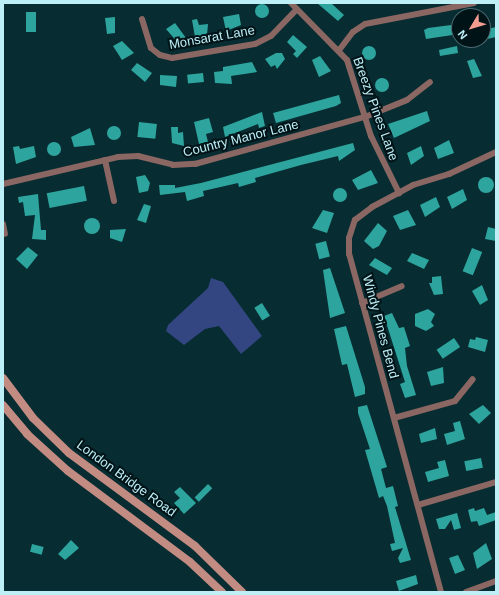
<!DOCTYPE html>
<style>
body{margin:0}
#map{position:relative;width:499px;height:595px;overflow:hidden;background:#072c31;font-family:Helvetica,sans-serif}
div>[style]{position:absolute}
.water>*{inset:0;background:#334682}
.building>*{inset:0;background:#2da59e;transform-origin:0 0}
.round{border-radius:50%}
.street>*{height:6px;margin:-3px;padding:0 3px;transform-origin:3px;border-radius:3px;background:#8a6762}
.secondary>*{height:8px;margin:-4px;padding:0 4px;transform-origin:4px;border-radius:4px;background:#c38c83}
span{translate:-50% -50%;white-space:nowrap;text-align:center;line-height:1.15;-webkit-text-stroke:4px #001317;paint-order:stroke}
.street-label{font-size:13px;color:#bdeff7}
.frame{position:absolute;inset:0;border:4px solid #bdeff7;pointer-events:none}
.north{position:absolute;left:451px;top:8px;width:40px;height:40px;box-sizing:border-box;background:#001317;border:1px solid #4c6b71;border-radius:50%;rotate:232deg;font-size:11px;font-weight:700;line-height:16px;text-align:center;color:#bdeff7}
.north::after{content:'';display:block;margin:auto;width:14px;height:18px;background:#f59c90;clip-path:polygon(50% 0,100% 100%,50% 72%,0 100%)}
</style>
<div id="map">
<div class="water">
<i style="clip-path:polygon(211px 278px,223px 282px,262px 336px,241px 354px,219px 326px,205px 329px,184px 345px,166px 331px,168px 325px,208px 288px)"></i>
</div>
<div class="building">
<i style="clip-path:polygon(317px 3px,331px 3px,344px 15px,338px 21px)"></i>
<i class="round" style="left:255px;top:4px;width:14px;height:14px"></i>
<i style="left:26px;top:12px;width:10px;height:20px"></i>
<i style="clip-path:polygon(239px 14px,241px 25px,226px 31px,223px 17px)"></i>
<i style="clip-path:polygon(115px 17px,115px 33px,107px 34px,105px 18px)"></i>
<i style="clip-path:polygon(197px 19px,199px 25px,208px 24px,207px 35px,195px 37px,192px 20px)"></i>
<i style="clip-path:polygon(175px 23px,186px 38px,180px 38px,179px 44px,166px 29px)"></i>
<i style="clip-path:polygon(459px 24px,459px 34px,426px 39px,424px 30px,428px 28px)"></i>
<i style="clip-path:polygon(496px 27px,496px 37px,483px 40px,483px 30px)"></i>
<i style="clip-path:polygon(293px 35px,307px 47px,297px 58px,293px 54px,296px 51px,287px 42px)"></i>
<i style="clip-path:polygon(122px 41px,134px 53px,122px 60px,113px 46px)"></i>
<i style="clip-path:polygon(457px 46px,458px 53px,440px 56px,439px 50px)"></i>
<i class="round" style="left:362px;top:46px;width:14px;height:14px"></i>
<i style="clip-path:polygon(276px 53px,282px 53px,285px 59px,277px 69px,275px 65px,271px 67px,265px 59px)"></i>
<i style="clip-path:polygon(320px 56px,331px 71px,319px 77px,312px 60px)"></i>
<i style="clip-path:polygon(474px 59px,482px 76px,473px 78px,467px 61px)"></i>
<i style="clip-path:polygon(252px 62px,257px 72px,231px 76px,232px 84px,215px 83px,214px 72px,223px 71px,223px 67px)"></i>
<i style="clip-path:polygon(137px 63px,152px 73px,145px 82px,131px 70px)"></i>
<i style="left:203px;top:73px;width:9px;height:16px;rotate:84deg"></i>
<i style="clip-path:polygon(160px 75px,177px 76px,176px 87px,160px 85px)"></i>
<i class="round" style="left:375px;top:78px;width:14px;height:14px"></i>
<i style="clip-path:polygon(339px 95px,341px 103px,336px 106px,276px 123px,273px 113px)"></i>
<i style="clip-path:polygon(427px 111px,430px 121px,394px 138px,388px 124px)"></i>
<i style="clip-path:polygon(262px 112px,265px 126px,259px 128px,258px 124px,225px 137px,223px 127px)"></i>
<i style="clip-path:polygon(209px 118px,213px 132px,206px 134px,208px 142px,199px 144px,194px 122px)"></i>
<i style="left:139px;top:122px;width:18px;height:15px;rotate:6deg"></i>
<i class="round" style="left:107px;top:126px;width:14px;height:14px"></i>
<i style="clip-path:polygon(171px 127px,178px 127px,178px 133px,183px 132px,184px 146px,172px 143px)"></i>
<i style="clip-path:polygon(90px 128px,95px 145px,74px 147px,71px 137px)"></i>
<i style="clip-path:polygon(449px 140px,454px 153px,438px 159px,434px 148px)"></i>
<i class="round" style="left:47px;top:142px;width:14px;height:14px"></i>
<i style="clip-path:polygon(353px 143px,355px 150px,339px 161px,338px 156px,301px 165px,255px 178px,256px 182px,239px 187px,238px 183px,203px 191px,204px 196px,187px 201px,185px 192px,160px 195px,159px 185px,175px 185px,175px 188px,201px 183px)"></i>
<i style="clip-path:polygon(19px 146px,20px 149px,34px 146px,36px 157px,16px 164px,13px 147px)"></i>
<i style="clip-path:polygon(421px 146px,424px 156px,411px 165px,407px 153px)"></i>
<i style="clip-path:polygon(371px 170px,378px 183px,358px 190px,352px 180px)"></i>
<i style="clip-path:polygon(145px 175px,150px 183px,148px 191px,139px 193px,136px 177px)"></i>
<i class="round" style="left:478px;top:177px;width:16px;height:16px"></i>
<i style="left:84px;top:186px;width:15px;height:38px;rotate:79deg"></i>
<i class="round" style="left:333px;top:188px;width:14px;height:14px"></i>
<i style="clip-path:polygon(463px 189px,467px 200px,452px 209px,447px 197px)"></i>
<i style="clip-path:polygon(38px 194px,41px 230px,46px 230px,46px 240px,32px 239px,35px 215px,25px 216px,23px 202px,19px 203px,18px 197px)"></i>
<i style="clip-path:polygon(436px 197px,440px 207px,425px 217px,420px 205px)"></i>
<i style="clip-path:polygon(144px 204px,151px 206px,146px 223px,137px 220px)"></i>
<i style="clip-path:polygon(323px 210px,334px 213px,327px 233px,312px 228px)"></i>
<i style="clip-path:polygon(408px 210px,416px 225px,400px 230px,393px 216px)"></i>
<i class="round" style="left:84px;top:218px;width:16px;height:16px"></i>
<i style="clip-path:polygon(378px 223px,387px 231px,379px 246px,373px 249px,364px 241px)"></i>
<i style="clip-path:polygon(488px 227px,496px 229px,496px 241px,485px 239px)"></i>
<i style="clip-path:polygon(126px 229px,122px 242px,110px 238px,110px 230px)"></i>
<i style="left:326px;top:241px;width:16px;height:11px;rotate:76deg"></i>
<i style="clip-path:polygon(28px 247px,38px 255px,27px 269px,16px 259px)"></i>
<i style="left:472px;top:248px;width:11px;height:25px;rotate:22deg"></i>
<i style="clip-path:polygon(412px 253px,429px 260px,424px 269px,407px 261px)"></i>
<i style="clip-path:polygon(375px 258px,392px 268px,387px 275px,369px 265px)"></i>
<i style="clip-path:polygon(330px 268px,345px 313px,330px 318px,323px 270px)"></i>
<i style="clip-path:polygon(441px 276px,443px 294px,434px 295px,429px 283px,432px 283px,432px 277px)"></i>
<i style="clip-path:polygon(482px 285px,488px 300px,480px 305px,472px 291px)"></i>
<i style="left:262px;top:303px;width:15px;height:9px;rotate:58deg"></i>
<i style="clip-path:polygon(428px 309px,435px 314px,431px 322px,434px 326px,426px 331px,415px 326px,415px 314px)"></i>
<i style="clip-path:polygon(392px 313px,399px 328px,404px 327px,410px 346px,405px 348px,407px 366px,416px 395px,405px 398px,400px 384px,405px 382px,384px 316px)"></i>
<i style="clip-path:polygon(346px 326px,365px 387px,365px 394px,355px 397px,347px 364px,342px 365px,334px 329px)"></i>
<i style="clip-path:polygon(476px 337px,488px 340px,485px 352px,468px 347px,470px 339px,475px 340px)"></i>
<i style="left:454px;top:338px;width:11px;height:21px;rotate:56deg"></i>
<i style="clip-path:polygon(443px 367px,444px 383px,431px 386px,427px 372px)"></i>
<i style="clip-path:polygon(367px 405px,387px 467px,381px 469px,386px 488px,393px 486px,398px 506px,395px 507px,411px 560px,400px 563px,398px 558px,403px 548px,392px 551px,390px 544px,395px 543px,387px 506px,383px 496px,379px 498px,365px 450px,370px 449px,358px 413px,358px 407px)"></i>
<i style="clip-path:polygon(483px 405px,491px 413px,479px 424px,469px 414px)"></i>
<i style="clip-path:polygon(460px 421px,465px 439px,447px 445px,444px 434px,455px 431px,453px 423px)"></i>
<i style="clip-path:polygon(435px 428px,437px 439px,421px 443px,419px 434px)"></i>
<i style="left:481px;top:458px;width:10px;height:17px;rotate:79deg"></i>
<i style="clip-path:polygon(445px 460px,449px 476px,428px 482px,425px 472px,439px 468px,437px 462px)"></i>
<i style="left:208px;top:484px;width:6px;height:19px;rotate:45deg"></i>
<i style="clip-path:polygon(180px 487px,196px 503px,184px 514px,174px 503px,180px 498px,174px 492px)"></i>
<i style="clip-path:polygon(474px 508px,475px 511px,484px 508px,487px 515px,496px 512px,496px 520px,479px 526px,477px 521px,471px 522px,468px 510px)"></i>
<i style="clip-path:polygon(457px 513px,461px 528px,454px 530px,451px 520px,445px 529px,439px 529px,436px 519px)"></i>
<i style="clip-path:polygon(71px 540px,79px 548px,65px 560px,58px 554px)"></i>
<i style="clip-path:polygon(486px 543px,492px 559px,477px 569px,473px 553px)"></i>
<i style="left:32px;top:544px;width:12px;height:8px;rotate:14deg"></i>
<i style="clip-path:polygon(458px 555px,465px 570px,455px 574px,449px 558px)"></i>
<i style="clip-path:polygon(416px 575px,418px 584px,399px 591px,396px 581px)"></i>
</div>
<div class="street">
<i style="left:291px;top:3px;width:80px;rotate:45.5deg"></i>
<i style="left:347px;top:60px;width:80px;rotate:72.5deg"></i>
<i style="left:371px;top:136px;width:64px;rotate:63.8deg"></i>
<i style="left:142px;top:19px;width:30px;rotate:73deg"></i>
<i style="left:151px;top:48px;width:11px;rotate:38deg"></i>
<i style="left:160px;top:55px;width:12px;rotate:14deg"></i>
<i style="left:172px;top:58px;width:84px;rotate:-9.6deg"></i>
<i style="left:255px;top:44px;width:18px;rotate:-27deg"></i>
<i style="left:271px;top:36px;width:37px;rotate:-46deg"></i>
<i style="left:340px;top:49px;width:21px;rotate:-53deg"></i>
<i style="left:353px;top:32px;width:14px;rotate:-34deg"></i>
<i style="left:365px;top:24px;width:111px;rotate:-10.9deg"></i>
<i style="left:105px;top:160px;width:42px;rotate:77.6deg"></i>
<i style="left:3px;top:184px;width:118px;rotate:-13.2deg"></i>
<i style="left:118px;top:157px;width:20px;rotate:-3deg"></i>
<i style="left:138px;top:156px;width:36px;rotate:14deg"></i>
<i style="left:173px;top:165px;width:22px;rotate:-3deg"></i>
<i style="left:195px;top:164px;width:176px;rotate:-15.5deg"></i>
<i style="left:365px;top:117px;width:45px;rotate:-22deg"></i>
<i style="left:407px;top:100px;width:29px;rotate:-38deg"></i>
<i style="left:3px;top:224px;width:10px;rotate:79deg"></i>
<i style="left:362px;top:303px;width:43px;rotate:-23deg"></i>
<i style="left:394px;top:418px;width:63px;rotate:-15.6deg"></i>
<i style="left:455px;top:401px;width:28px;rotate:-51deg"></i>
<i style="left:418px;top:505px;width:81px;rotate:-16.4deg"></i>
<i style="left:441px;top:592px;width:350px;rotate:-105.2deg"></i>
<i style="left:349px;top:254px;width:16px;rotate:-90deg"></i>
<i style="left:349px;top:238px;width:19px;rotate:-72deg"></i>
<i style="left:355px;top:220px;width:21px;rotate:-37deg"></i>
<i style="left:372px;top:207px;width:47px;rotate:-28.2deg"></i>
<i style="left:413px;top:185px;width:38px;rotate:-17deg"></i>
<i style="left:449px;top:174px;width:52px;rotate:-25.1deg"></i>
<i style="left:466px;top:592px;width:32px;rotate:-20deg"></i>
</div>
<div class="secondary">
<i style="left:3px;top:378px;width:50px;rotate:53.1deg"></i>
<i style="left:33px;top:418px;width:50px;rotate:44.2deg"></i>
<i style="left:69px;top:453px;width:157px;rotate:36.4deg"></i>
<i style="left:195px;top:546px;width:66px;rotate:44.4deg"></i>
<i style="left:3px;top:405px;width:38px;rotate:50deg"></i>
<i style="left:27px;top:434px;width:55px;rotate:42.1deg"></i>
<i style="left:68px;top:471px;width:152px;rotate:36.7deg"></i>
<i style="left:190px;top:562px;width:44px;rotate:43.2deg"></i>
</div>
<div class="street-label">
<span style="left:212px;top:38px;rotate:-10deg">Monsarat Lane</span>
<span style="left:375px;top:109px;rotate:70deg">Breezy Pines Lane</span>
<span style="left:241px;top:139px;rotate:-14deg">Country Manor Lane</span>
<span style="left:380px;top:327px;rotate:75deg">Windy Pines Bend</span>
<span style="left:126px;top:479px;rotate:36deg">London Bridge Road</span>
</div>
<div class="frame"></div>
<div class="north">N</div>
</div>
